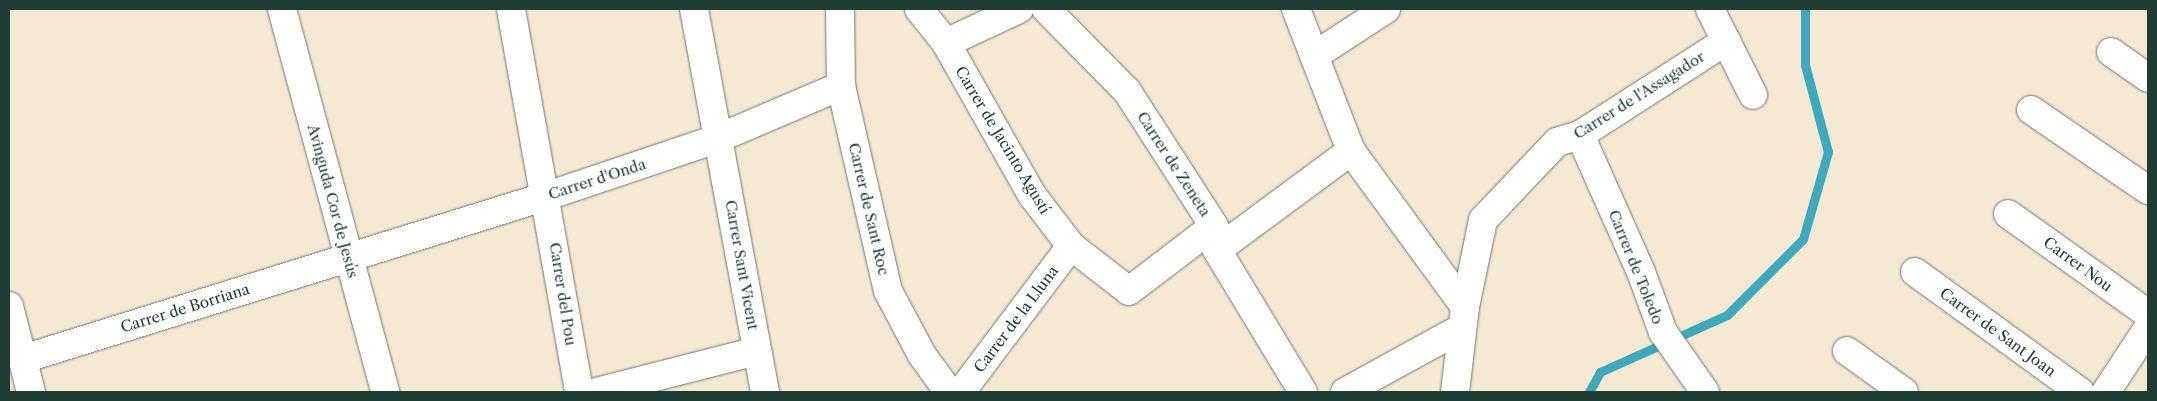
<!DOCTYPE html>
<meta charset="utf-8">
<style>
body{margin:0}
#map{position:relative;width:2157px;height:401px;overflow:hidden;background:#f5e9d3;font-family:"Libre Caslon Text",serif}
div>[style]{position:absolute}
.stream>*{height:9px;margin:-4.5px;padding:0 4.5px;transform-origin:4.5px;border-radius:4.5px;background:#3da9bc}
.roads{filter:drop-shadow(0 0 1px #6a796c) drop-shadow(0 0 1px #6a796c)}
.street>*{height:28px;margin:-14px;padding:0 14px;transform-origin:14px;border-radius:14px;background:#fff}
.secondary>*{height:28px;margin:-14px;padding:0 14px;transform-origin:14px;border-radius:14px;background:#fff}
span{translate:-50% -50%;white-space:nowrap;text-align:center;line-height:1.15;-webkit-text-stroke:5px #fff;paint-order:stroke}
.street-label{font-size:15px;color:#1f3d34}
.frame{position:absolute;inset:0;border:10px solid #1f3d34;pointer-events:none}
</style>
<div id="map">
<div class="stream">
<i style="left:1589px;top:392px;width:23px;rotate:-61deg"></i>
<i style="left:1600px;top:372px;width:139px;rotate:-24.2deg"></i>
<i style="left:1727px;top:315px;width:107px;rotate:-45deg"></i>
<i style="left:1803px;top:239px;width:91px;rotate:-74deg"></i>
<i style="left:1828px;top:152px;width:90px;rotate:-104.8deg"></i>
<i style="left:1805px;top:65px;width:56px;rotate:-90deg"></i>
</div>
<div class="roads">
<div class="street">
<i style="left:511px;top:9px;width:389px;rotate:79.9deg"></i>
<i style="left:694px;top:9px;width:390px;rotate:79.5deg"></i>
<i style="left:840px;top:9px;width:77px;rotate:89.3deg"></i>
<i style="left:841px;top:86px;width:210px;rotate:77.1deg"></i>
<i style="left:888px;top:291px;width:72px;rotate:62deg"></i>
<i style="left:922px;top:355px;width:46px;rotate:53.9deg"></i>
<i style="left:919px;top:9px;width:43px;rotate:51.5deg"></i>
<i style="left:946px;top:43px;width:175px;rotate:60.5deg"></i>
<i style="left:1032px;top:195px;width:64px;rotate:52.6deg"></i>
<i style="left:1071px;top:246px;width:73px;rotate:37.8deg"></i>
<i style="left:1129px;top:291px;width:107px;rotate:-37.4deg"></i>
<i style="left:1046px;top:9px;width:115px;rotate:45.4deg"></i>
<i style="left:1127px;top:91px;width:161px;rotate:57.2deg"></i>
<i style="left:1214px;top:226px;width:24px;rotate:83deg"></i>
<i style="left:1217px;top:250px;width:166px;rotate:58.8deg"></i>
<i style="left:1296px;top:9px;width:152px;rotate:68.8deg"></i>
<i style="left:1351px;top:151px;width:193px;rotate:53.8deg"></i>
<i style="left:1710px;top:9px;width:96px;rotate:63.4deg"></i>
<i style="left:946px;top:43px;width:81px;rotate:-25deg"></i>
<i style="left:2111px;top:52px;width:45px;rotate:35.1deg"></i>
<i style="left:1314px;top:56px;width:86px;rotate:-33.1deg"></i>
<i style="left:2031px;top:110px;width:142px;rotate:34.4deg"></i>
<i style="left:1580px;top:135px;width:150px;rotate:66deg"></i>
<i style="left:1641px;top:272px;width:64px;rotate:69.9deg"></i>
<i style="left:1663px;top:332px;width:73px;rotate:55deg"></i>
<i style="left:2008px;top:214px;width:172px;rotate:35.5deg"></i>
<i style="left:1217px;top:250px;width:167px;rotate:-36.5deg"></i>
<i style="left:1915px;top:272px;width:204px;rotate:36deg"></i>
<i style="left:1847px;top:351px;width:70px;rotate:35.7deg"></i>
<i style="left:23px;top:359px;width:549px;rotate:-17.28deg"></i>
<i style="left:547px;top:196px;width:182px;rotate:-18.6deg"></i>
<i style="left:719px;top:138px;width:133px;rotate:-23.1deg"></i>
<i style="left:596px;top:392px;width:166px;rotate:-14.3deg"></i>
<i style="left:961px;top:392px;width:183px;rotate:-53deg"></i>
<i style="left:1345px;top:392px;width:133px;rotate:-28.7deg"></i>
<i style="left:1455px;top:392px;width:86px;rotate:-83.3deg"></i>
<i style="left:1465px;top:307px;width:89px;rotate:-78.3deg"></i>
<i style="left:1483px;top:220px;width:108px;rotate:-46.5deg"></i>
<i style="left:1557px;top:142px;width:24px;rotate:-17deg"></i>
<i style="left:1580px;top:135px;width:174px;rotate:-32.8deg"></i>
</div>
<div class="secondary">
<i style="left:282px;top:9px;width:397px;rotate:74.9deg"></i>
<i style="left:9px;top:306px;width:89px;rotate:75.7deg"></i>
<i style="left:2106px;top:392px;width:77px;rotate:-56.7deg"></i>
</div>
</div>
<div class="street-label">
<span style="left:1639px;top:95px;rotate:-32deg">Carrer de l'Assagador</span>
<span style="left:1003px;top:140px;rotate:59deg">Carrer de Jacinto Agustí</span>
<span style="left:1174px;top:164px;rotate:57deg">Carrer de Zeneta</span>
<span style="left:597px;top:179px;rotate:-18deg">Carrer d'Onda</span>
<span style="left:333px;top:201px;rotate:75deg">Avinguda Cor de Jesús</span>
<span style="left:869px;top:209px;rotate:77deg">Carrer de Sant Roc</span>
<span style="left:2078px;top:264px;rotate:36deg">Carrer Nou</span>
<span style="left:742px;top:265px;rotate:80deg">Carrer Sant Vicent</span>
<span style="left:1636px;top:267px;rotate:68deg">Carrer de Toledo</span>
<span style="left:563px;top:294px;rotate:81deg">Carrer del Pou</span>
<span style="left:185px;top:308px;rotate:-17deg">Carrer de Borriana</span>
<span style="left:1016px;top:319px;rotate:-53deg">Carrer de la Lluna</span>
<span style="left:1998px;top:332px;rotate:36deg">Carrer de Sant Joan</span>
</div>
<div class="frame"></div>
</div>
